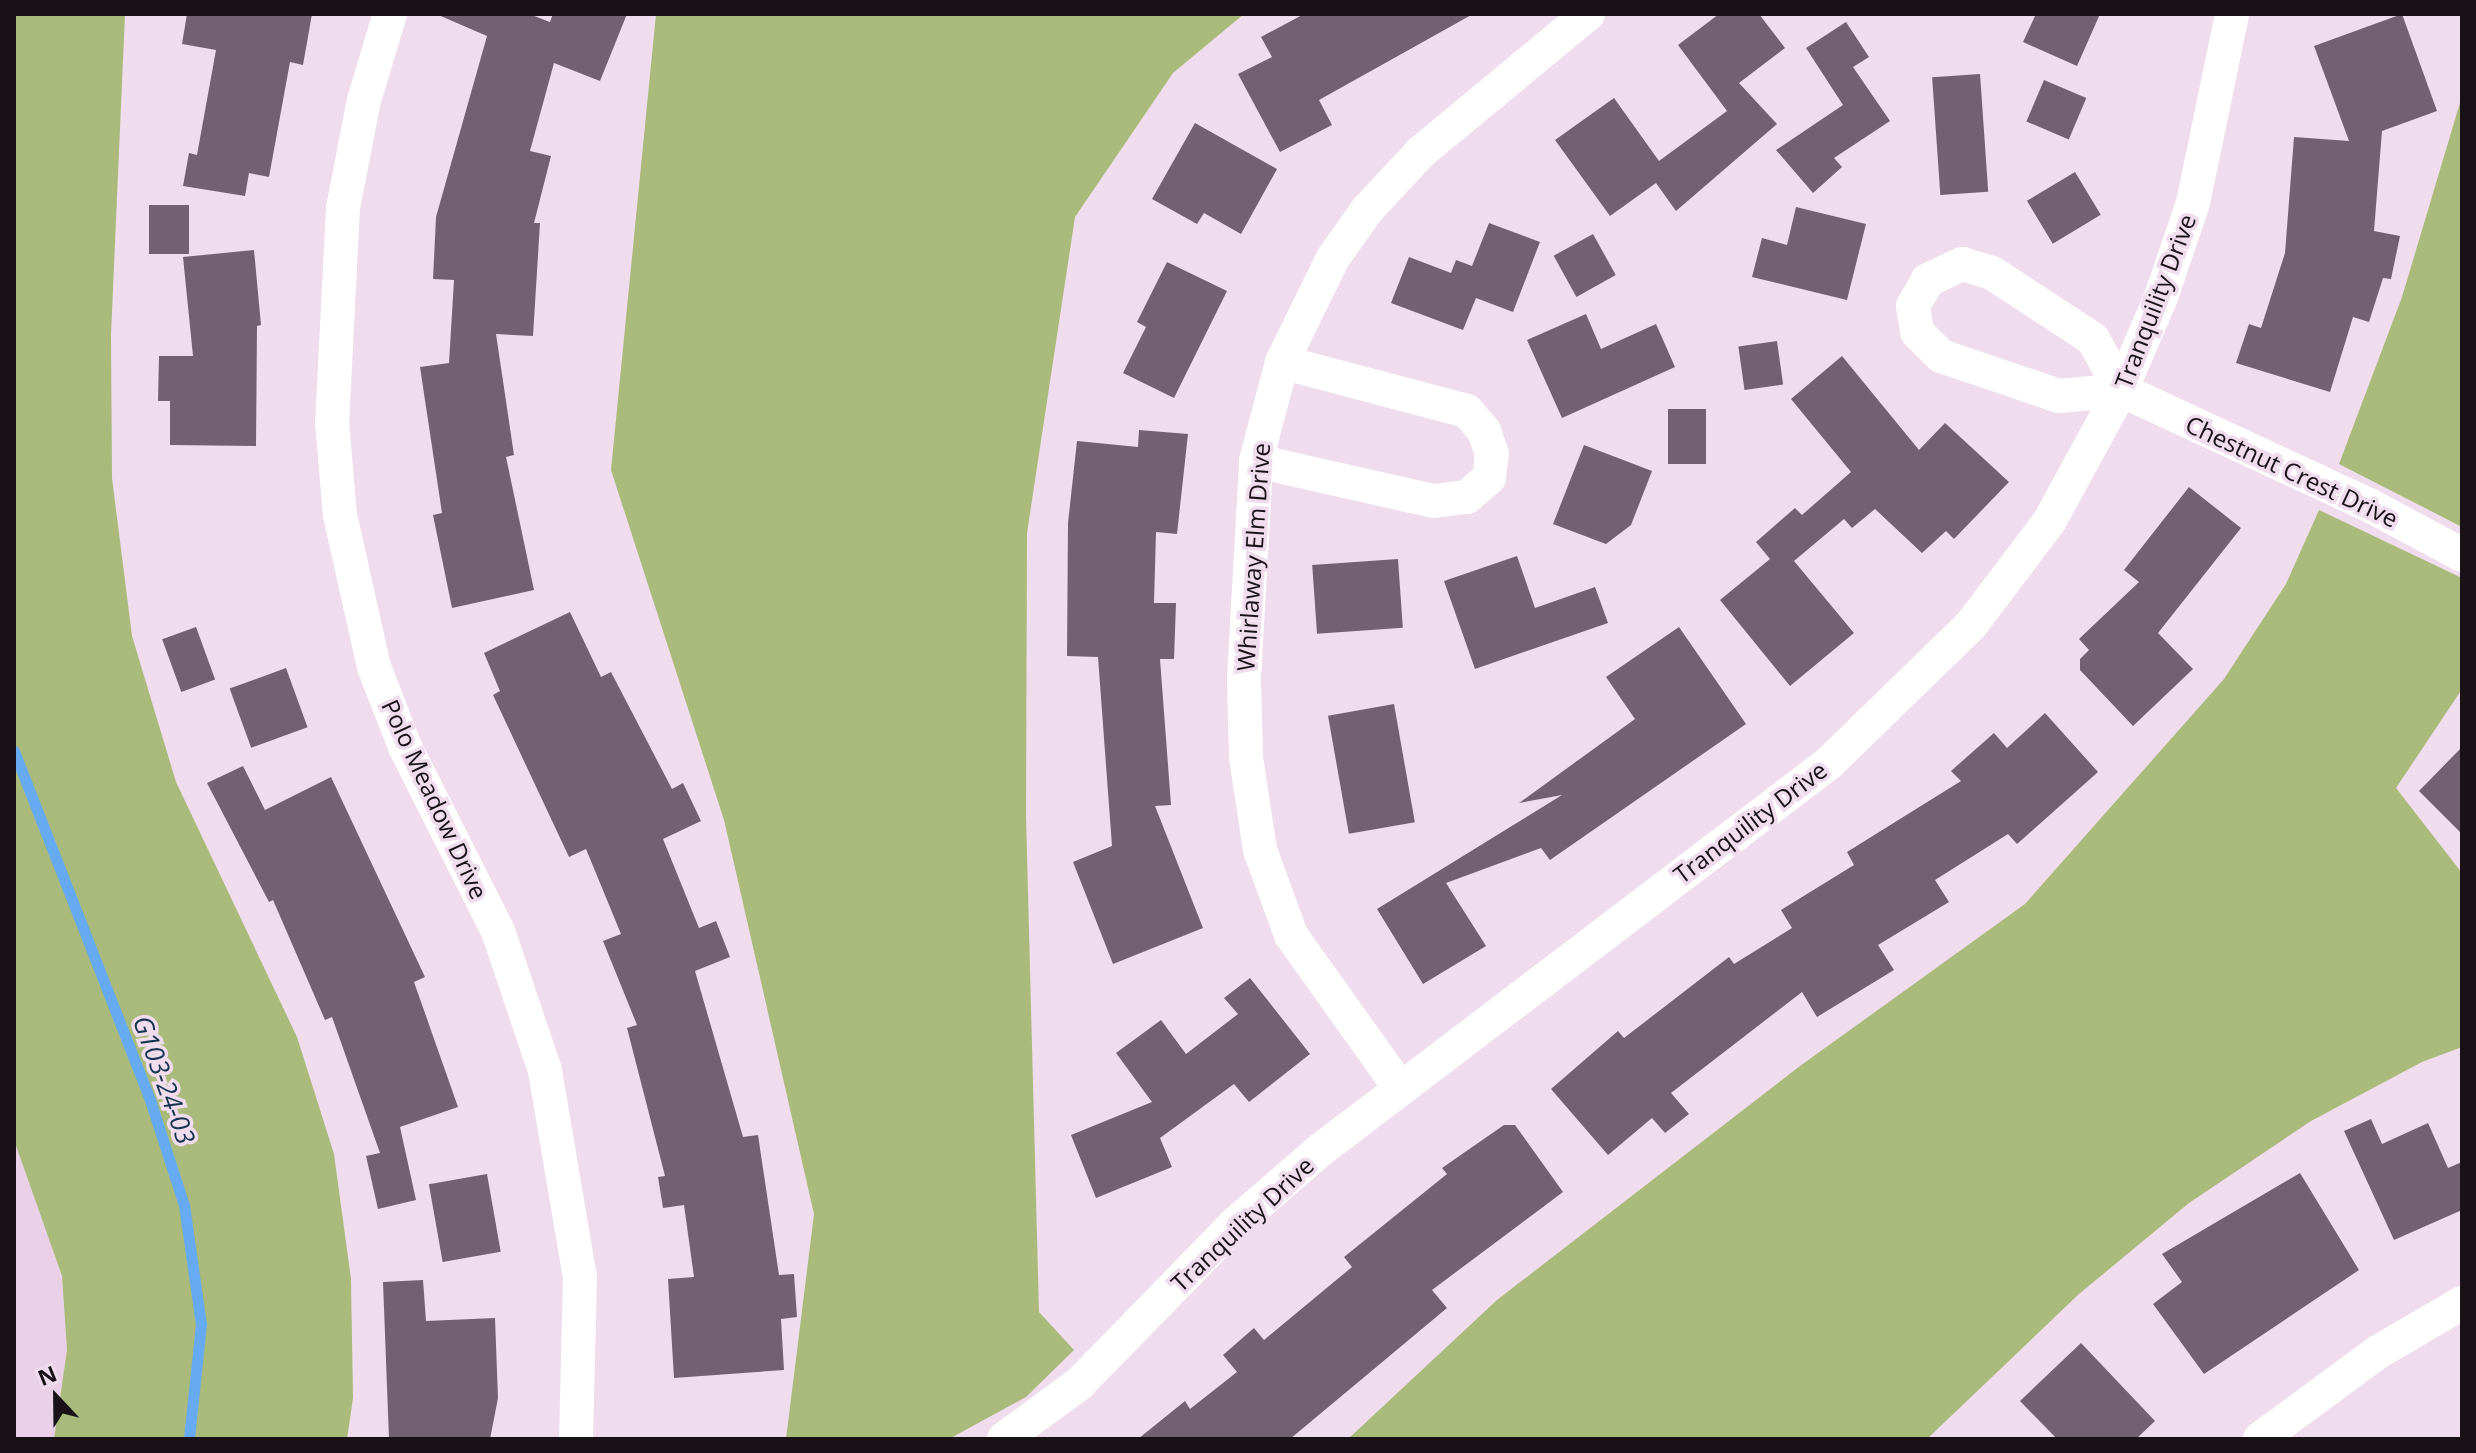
<!DOCTYPE html>
<style>
body{margin:0}
#map{position:relative;width:2476px;height:1453px;overflow:hidden;background:#efdced;font-family:"Open Sans",sans-serif}
div>[style]{position:absolute}
.built>*{inset:0;background:#e9d0e6}
.green>*{inset:0;background:#aaba7b}
.stream>*{height:11px;margin:-5.5px;padding:0 5.5px;transform-origin:5.5px;border-radius:5.5px;background:#66abf2}
.building>*{inset:0;background:#726271;transform-origin:0 0}
.street>*{height:34px;margin:-17px;padding:0 17px;transform-origin:17px;border-radius:17px;background:#fff}
span{translate:-50% -50%;white-space:nowrap;text-align:center;line-height:1.15;-webkit-text-stroke:7px #efdced;paint-order:stroke}
.street-label{font-size:24px;color:#181217}
.water-label{font-size:26px;color:#16334f;font-style:italic}
.frame{position:absolute;inset:0;border:16px solid #181217;pointer-events:none}
.north{position:absolute;left:16px;top:1357px;width:80px;height:80px;-webkit-text-stroke:6px #efdced;paint-order:stroke;rotate:338deg;font-size:22px;font-weight:700;line-height:32px;text-align:center;color:#181217}
.north::after{content:'';display:block;margin:auto;width:28px;height:36px;background:#181217;clip-path:polygon(50% 0,100% 100%,50% 72%,0 100%)}
</style>
<div id="map">
<div class="built">
<i style="clip-path:polygon(14px 1140px,62px 1276px,67px 1350px,54px 1439px,14px 1439px)"></i>
</div>
<div class="green">
<i style="clip-path:polygon(14px 14px,125px 14px,111px 335px,112px 478px,132px 636px,176px 782px,297px 1037px,334px 1154px,351px 1279px,353px 1398px,347px 1439px,54px 1439px,67px 1350px,62px 1276px,14px 1140px)"></i>
<i style="clip-path:polygon(656px 14px,1244px 14px,1173px 73px,1075px 217px,1027px 533px,1026px 816px,1039px 1312px,1074px 1350px,1026px 1397px,949px 1439px,786px 1439px,814px 1214px,724px 820px,611px 470px)"></i>
<i style="clip-path:polygon(2462px 96px,2462px 527px,2339px 464px,2402px 297px)"></i>
<i style="clip-path:polygon(2319px 510px,2462px 578px,2462px 689px,2396px 788px,2462px 873px,2462px 1047px,2422px 1062px,2311px 1121px,2189px 1203px,2079px 1294px,1927px 1439px,1348px 1439px,1497px 1300px,1800px 1066px,2025px 904px,2224px 679px,2286px 584px)"></i>
</div>
<div class="stream">
<i style="left:14px;top:751px;width:378px;rotate:68.7deg"></i>
<i style="left:151px;top:1103px;width:107px;rotate:72.1deg"></i>
<i style="left:184px;top:1205px;width:120px;rotate:81.9deg"></i>
<i style="left:201px;top:1324px;width:116px;rotate:96deg"></i>
</div>
<div class="building">
<i style="clip-path:polygon(187px 14px,312px 14px,303px 65px,290px 62px,269px 177px,249px 173px,245px 196px,183px 186px,189px 153px,197px 155px,216px 50px,182px 44px)"></i>
<i style="clip-path:polygon(436px 14px,529px 14px,550px 22px,553px 14px,627px 14px,600px 81px,554px 63px,530px 151px,551px 156px,534px 223px,540px 223px,533px 336px,496px 334px,514px 455px,506px 457px,534px 590px,452px 608px,433px 515px,442px 513px,420px 367px,449px 363px,454px 280px,433px 279px,436px 217px,487px 36px)"></i>
<i style="clip-path:polygon(1304px 14px,1473px 14px,1319px 100px,1332px 125px,1280px 152px,1238px 74px,1272px 57px,1261px 37px)"></i>
<i style="clip-path:polygon(1719px 14px,1759px 14px,1785px 48px,1739px 83px,1777px 124px,1676px 211px,1656px 183px,1610px 216px,1555px 140px,1614px 98px,1659px 161px,1727px 111px,1678px 45px)"></i>
<i style="clip-path:polygon(2036px 14px,2100px 14px,2077px 66px,2023px 42px)"></i>
<i style="clip-path:polygon(2402px 14px,2437px 111px,2382px 131px,2374px 231px,2400px 236px,2391px 279px,2383px 278px,2369px 322px,2353px 317px,2330px 392px,2236px 363px,2249px 324px,2261px 328px,2285px 253px,2294px 137px,2349px 141px,2314px 46px)"></i>
<i style="clip-path:polygon(1846px 22px,1869px 57px,1853px 67px,1890px 121px,1834px 158px,1842px 167px,1813px 193px,1776px 150px,1843px 105px,1806px 48px)"></i>
<i style="left:1980px;top:74px;width:118px;height:48px;rotate:86deg"></i>
<i style="left:2044px;top:80px;width:46px;height:45px;rotate:23deg"></i>
<i style="clip-path:polygon(1195px 123px,1277px 169px,1241px 234px,1204px 213px,1197px 224px,1152px 199px)"></i>
<i style="left:2075px;top:172px;width:50px;height:56px;rotate:59deg"></i>
<i style="left:149px;top:205px;width:40px;height:49px"></i>
<i style="clip-path:polygon(1796px 207px,1866px 224px,1847px 300px,1752px 277px,1762px 238px,1787px 245px)"></i>
<i style="clip-path:polygon(1489px 223px,1540px 242px,1513px 312px,1476px 298px,1463px 330px,1391px 303px,1409px 257px,1451px 273px,1456px 260px,1472px 266px)"></i>
<i style="left:1593px;top:234px;width:47px;height:45px;rotate:61deg"></i>
<i style="clip-path:polygon(254px 250px,261px 325px,257px 326px,256px 446px,170px 445px,170px 401px,158px 401px,159px 356px,193px 356px,183px 257px)"></i>
<i style="clip-path:polygon(1167px 262px,1227px 291px,1174px 398px,1123px 373px,1146px 327px,1137px 322px)"></i>
<i style="clip-path:polygon(1586px 314px,1601px 349px,1656px 324px,1675px 367px,1562px 418px,1527px 340px)"></i>
<i style="left:1777px;top:341px;width:44px;height:39px;rotate:82deg"></i>
<i style="clip-path:polygon(1842px 356px,1919px 450px,1945px 423px,2009px 482px,1954px 539px,1946px 531px,1922px 553px,1875px 509px,1852px 528px,1844px 519px,1794px 561px,1854px 633px,1790px 686px,1720px 600px,1770px 559px,1756px 542px,1795px 508px,1802px 515px,1851px 472px,1791px 399px)"></i>
<i style="left:1706px;top:409px;width:55px;height:38px;rotate:90deg"></i>
<i style="clip-path:polygon(1139px 430px,1188px 434px,1177px 534px,1156px 532px,1154px 603px,1176px 603px,1174px 659px,1160px 659px,1171px 805px,1155px 806px,1203px 928px,1113px 964px,1073px 862px,1112px 846px,1098px 657px,1067px 656px,1068px 523px,1077px 441px,1138px 447px)"></i>
<i style="clip-path:polygon(1584px 445px,1652px 471px,1631px 525px,1606px 544px,1553px 524px)"></i>
<i style="clip-path:polygon(2189px 487px,2241px 528px,2158px 633px,2193px 669px,2133px 726px,2080px 670px,2080px 659px,2089px 650px,2079px 639px,2139px 582px,2124px 570px)"></i>
<i style="clip-path:polygon(1517px 556px,1535px 608px,1595px 587px,1608px 623px,1475px 669px,1444px 581px)"></i>
<i style="left:1398px;top:559px;width:69px;height:86px;rotate:86deg"></i>
<i style="clip-path:polygon(570px 612px,601px 677px,611px 672px,672px 789px,683px 783px,701px 821px,663px 839px,699px 928px,716px 921px,730px 957px,695px 971px,743px 1137px,758px 1135px,779px 1275px,794px 1274px,797px 1317px,781px 1319px,784px 1370px,674px 1378px,668px 1279px,694px 1277px,684px 1205px,663px 1208px,658px 1177px,665px 1176px,627px 1028px,637px 1025px,603px 941px,621px 934px,586px 849px,569px 857px,493px 695px,500px 691px,484px 653px)"></i>
<i style="left:196px;top:627px;width:56px;height:36px;rotate:70deg"></i>
<i style="clip-path:polygon(1679px 627px,1746px 724px,1550px 860px,1541px 848px,1446px 883px,1486px 946px,1423px 984px,1377px 909px,1562px 795px,1519px 803px,1635px 719px,1606px 677px)"></i>
<i style="left:286px;top:668px;width:63px;height:60px;rotate:70deg"></i>
<i style="left:1394px;top:704px;width:120px;height:67px;rotate:80deg"></i>
<i style="clip-path:polygon(2045px 713px,2098px 772px,2017px 844px,2008px 834px,1935px 880px,1949px 902px,1878px 945px,1894px 970px,1817px 1017px,1802px 992px,1671px 1093px,1689px 1114px,1665px 1133px,1652px 1118px,1608px 1155px,1551px 1089px,1618px 1031px,1624px 1038px,1729px 957px,1734px 964px,1792px 928px,1781px 910px,1854px 865px,1847px 852px,1961px 781px,1951px 771px,1994px 733px,2007px 748px)"></i>
<i style="clip-path:polygon(2462px 747px,2462px 834px,2419px 791px)"></i>
<i style="clip-path:polygon(243px 766px,265px 810px,331px 777px,425px 977px,414px 982px,458px 1107px,400px 1127px,416px 1200px,378px 1209px,366px 1156px,380px 1153px,332px 1017px,325px 1020px,273px 900px,269px 902px,207px 783px)"></i>
<i style="clip-path:polygon(1250px 978px,1310px 1054px,1249px 1102px,1234px 1084px,1160px 1138px,1172px 1167px,1096px 1198px,1071px 1135px,1152px 1102px,1116px 1053px,1161px 1020px,1186px 1054px,1238px 1014px,1224px 998px)"></i>
<i style="clip-path:polygon(2371px 1119px,2382px 1144px,2428px 1123px,2448px 1168px,2462px 1162px,2462px 1210px,2394px 1240px,2344px 1131px)"></i>
<i style="clip-path:polygon(1504px 1125px,1515px 1125px,1563px 1192px,1432px 1290px,1447px 1308px,1290px 1439px,1138px 1439px,1185px 1401px,1190px 1409px,1237px 1372px,1223px 1355px,1254px 1328px,1264px 1340px,1352px 1267px,1344px 1257px,1447px 1174px,1442px 1168px)"></i>
<i style="clip-path:polygon(2300px 1173px,2359px 1270px,2204px 1374px,2153px 1304px,2182px 1282px,2162px 1254px)"></i>
<i style="left:487px;top:1174px;width:79px;height:59px;rotate:80deg"></i>
<i style="clip-path:polygon(423px 1280px,426px 1321px,495px 1318px,498px 1398px,490px 1439px,389px 1439px,383px 1282px)"></i>
<i style="clip-path:polygon(2081px 1343px,2155px 1421px,2136px 1439px,2057px 1439px,2020px 1401px)"></i>
</div>
<div class="street">
<i style="left:390px;top:14px;width:90px;rotate:106.8deg"></i>
<i style="left:364px;top:100px;width:110px;rotate:101deg"></i>
<i style="left:343px;top:208px;width:214px;rotate:92.9deg"></i>
<i style="left:332px;top:422px;width:93px;rotate:85.1deg"></i>
<i style="left:340px;top:515px;width:156px;rotate:77.4deg"></i>
<i style="left:374px;top:667px;width:86px;rotate:68.8deg"></i>
<i style="left:405px;top:747px;width:206px;rotate:63.2deg"></i>
<i style="left:498px;top:931px;width:148px;rotate:71.4deg"></i>
<i style="left:545px;top:1071px;width:209px;rotate:80.4deg"></i>
<i style="left:580px;top:1277px;width:162px;rotate:91.4deg"></i>
<i style="left:2121px;top:390px;width:58px;rotate:-118.8deg"></i>
<i style="left:2093px;top:339px;width:121px;rotate:-146.8deg"></i>
<i style="left:1992px;top:273px;width:31px;rotate:-163deg"></i>
<i style="left:1962px;top:264px;width:38px;rotate:155deg"></i>
<i style="left:1928px;top:280px;width:30px;rotate:120deg"></i>
<i style="left:1913px;top:306px;width:26px;rotate:81deg"></i>
<i style="left:1917px;top:332px;width:34px;rotate:45deg"></i>
<i style="left:1941px;top:356px;width:125px;rotate:18.7deg"></i>
<i style="left:2059px;top:396px;width:62px;rotate:-5.5deg"></i>
<i style="left:2121px;top:390px;width:276px;rotate:24.9deg"></i>
<i style="left:2371px;top:506px;width:103px;rotate:28.3deg"></i>
<i style="left:1256px;top:461px;width:182px;rotate:12.7deg"></i>
<i style="left:1434px;top:501px;width:33px;rotate:-7deg"></i>
<i style="left:1467px;top:497px;width:29px;rotate:-41deg"></i>
<i style="left:1489px;top:478px;width:24px;rotate:-83deg"></i>
<i style="left:1492px;top:454px;width:24px;rotate:-109deg"></i>
<i style="left:1484px;top:431px;width:26px;rotate:-130deg"></i>
<i style="left:1467px;top:411px;width:191px;rotate:-165.2deg"></i>
<i style="left:1400px;top:1088px;width:188px;rotate:-125.5deg"></i>
<i style="left:1291px;top:935px;width:90px;rotate:-110deg"></i>
<i style="left:1260px;top:850px;width:94px;rotate:-98.6deg"></i>
<i style="left:1246px;top:757px;width:79px;rotate:-91.5deg"></i>
<i style="left:1244px;top:678px;width:217px;rotate:-86.8deg"></i>
<i style="left:1256px;top:461px;width:102px;rotate:-75.3deg"></i>
<i style="left:1282px;top:362px;width:116px;rotate:-63.9deg"></i>
<i style="left:1333px;top:258px;width:59px;rotate:-54.7deg"></i>
<i style="left:1367px;top:210px;width:79px;rotate:-47deg"></i>
<i style="left:1421px;top:152px;width:217px;rotate:-39.6deg"></i>
<i style="left:1004px;top:1439px;width:93px;rotate:-36.3deg"></i>
<i style="left:1079px;top:1384px;width:225px;rotate:-45.7deg"></i>
<i style="left:1236px;top:1223px;width:110px;rotate:-40.9deg"></i>
<i style="left:1319px;top:1151px;width:641px;rotate:-37.26deg"></i>
<i style="left:1829px;top:763px;width:198px;rotate:-44.2deg"></i>
<i style="left:1971px;top:625px;width:129px;rotate:-52.9deg"></i>
<i style="left:2049px;top:522px;width:150px;rotate:-61.4deg"></i>
<i style="left:2121px;top:390px;width:101px;rotate:-66.7deg"></i>
<i style="left:2161px;top:297px;width:99px;rotate:-71.2deg"></i>
<i style="left:2193px;top:203px;width:193px;rotate:-78.3deg"></i>
<i style="left:2260px;top:1439px;width:147px;rotate:-36.4deg"></i>
<i style="left:2378px;top:1352px;width:97px;rotate:-30.3deg"></i>
</div>
<div class="street-label">
<span style="left:2155px;top:301px;rotate:-69deg">Tranquility Drive</span>
<span style="left:2292px;top:471px;rotate:25deg">Chestnut Crest Drive</span>
<span style="left:1253px;top:557px;rotate:-86deg">Whirlaway Elm Drive</span>
<span style="left:435px;top:799px;rotate:65deg">Polo Meadow Drive</span>
<span style="left:1750px;top:822px;rotate:-37deg">Tranquility Drive</span>
<span style="left:1242px;top:1224px;rotate:-43deg">Tranquility Drive</span>
</div>
<div class="water-label">
<span style="left:164px;top:1080px;rotate:70deg">G103-24-03</span>
</div>
<div class="frame"></div>
<div class="north">N</div>
</div>
